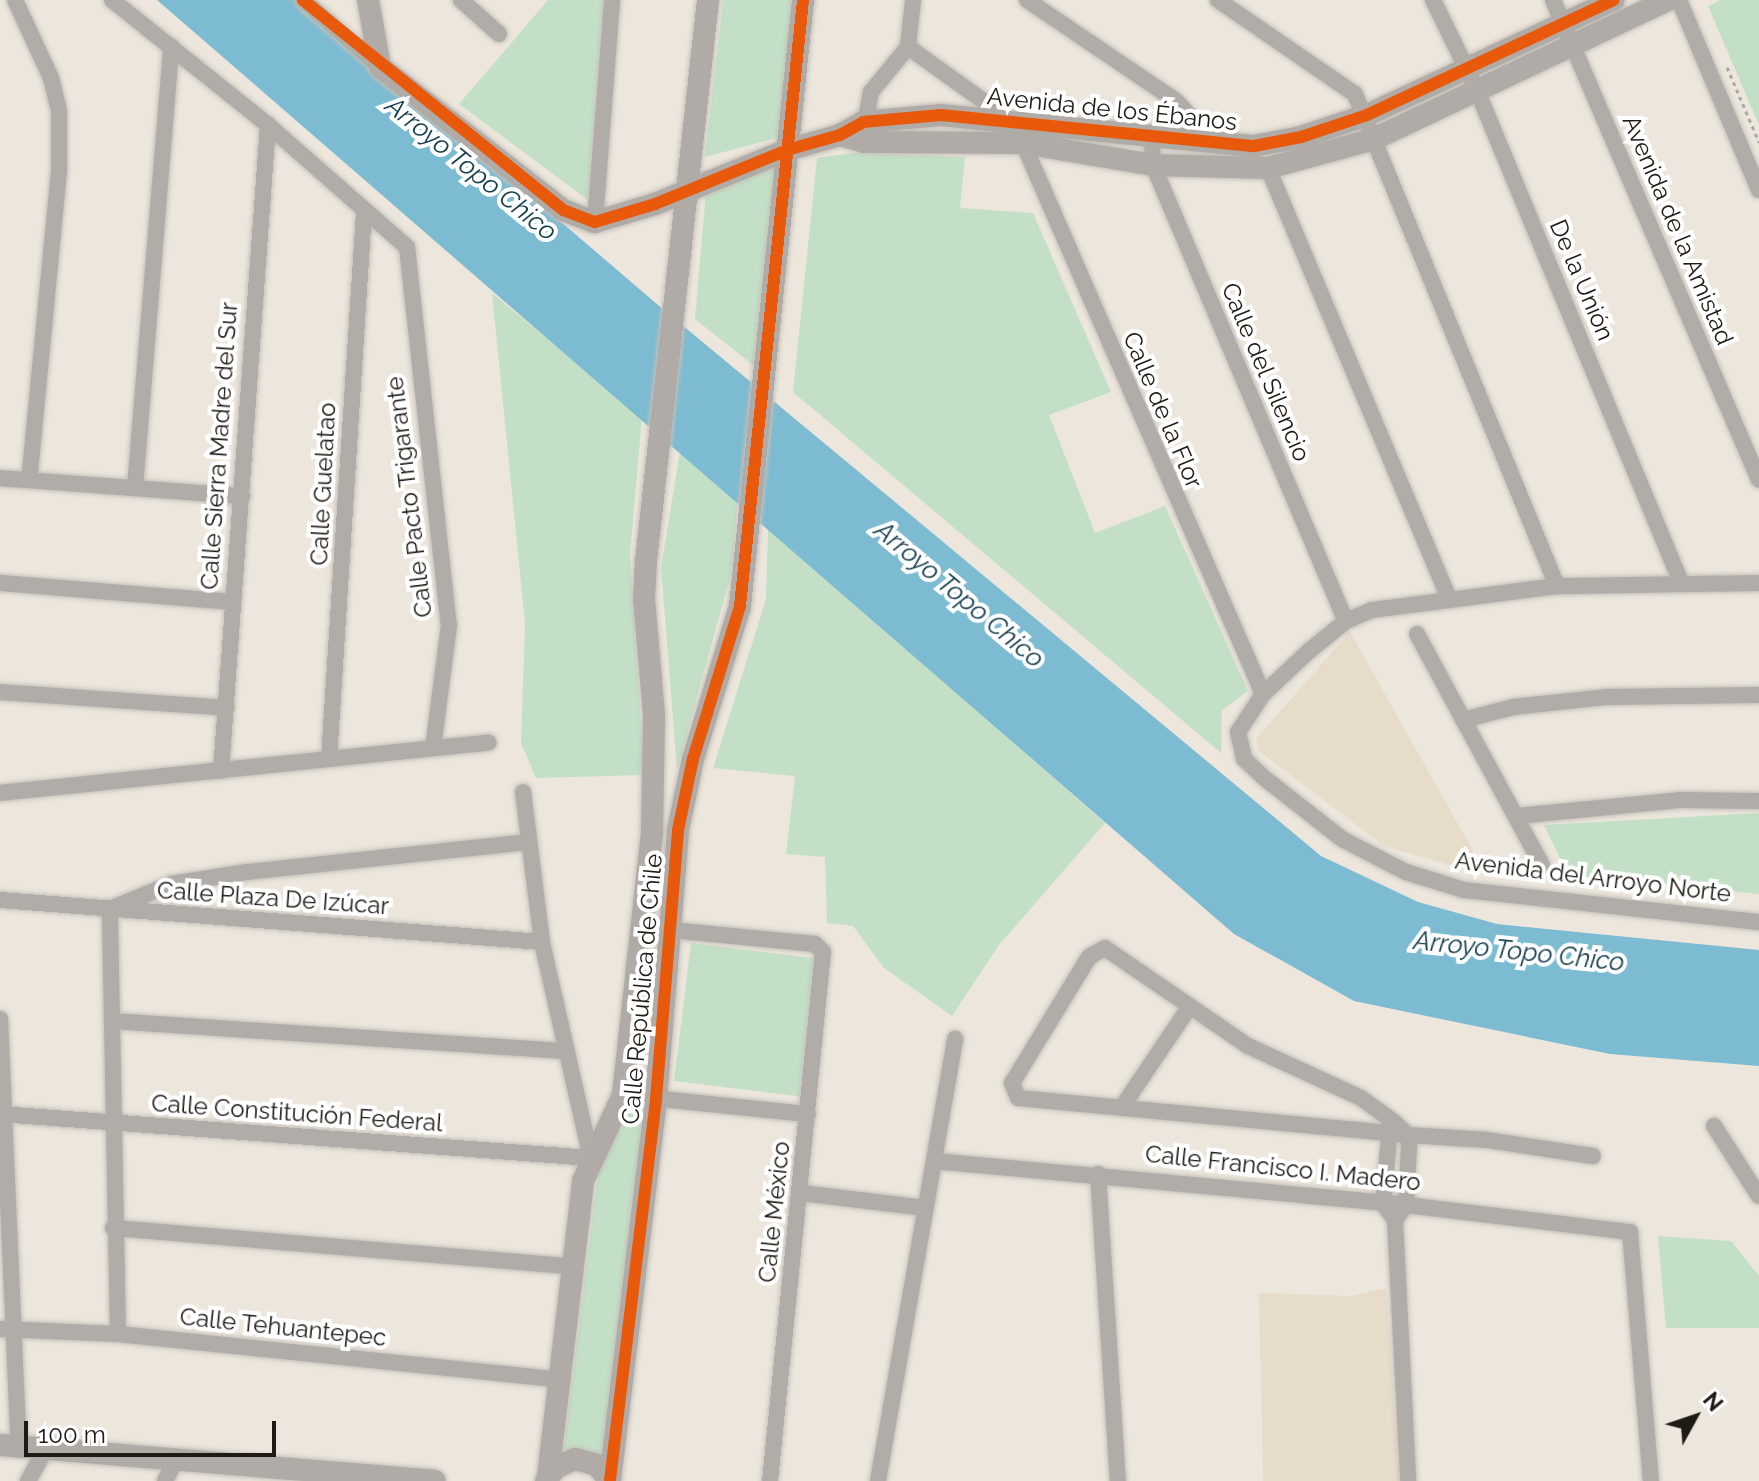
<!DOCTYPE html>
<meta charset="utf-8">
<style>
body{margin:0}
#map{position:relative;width:1759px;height:1481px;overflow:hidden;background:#ece6dc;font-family:Raleway,sans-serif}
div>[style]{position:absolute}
.built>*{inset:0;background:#e7dcca}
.green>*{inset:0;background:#c3e0c7;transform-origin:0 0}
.water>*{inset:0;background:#7dbbd2}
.path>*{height:3px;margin-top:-1.5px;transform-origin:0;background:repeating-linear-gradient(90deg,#aba9a4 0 4px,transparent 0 8px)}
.roads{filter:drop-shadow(0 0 2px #c5c1ba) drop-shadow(0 0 2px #c5c1ba)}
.street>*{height:16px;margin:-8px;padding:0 8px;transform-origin:8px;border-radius:8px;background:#b0aca8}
.secondary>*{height:22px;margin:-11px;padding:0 11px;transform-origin:11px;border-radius:11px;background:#b0aba6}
.cycleway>*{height:12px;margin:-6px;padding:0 6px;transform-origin:6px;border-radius:6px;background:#e8590c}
span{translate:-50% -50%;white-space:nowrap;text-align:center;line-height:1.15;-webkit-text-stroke:8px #fff;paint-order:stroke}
.street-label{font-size:24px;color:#1f1b14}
.water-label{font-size:26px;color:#153e4d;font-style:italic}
.north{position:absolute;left:1655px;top:1377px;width:80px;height:80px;-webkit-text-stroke:6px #fff;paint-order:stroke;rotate:50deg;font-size:22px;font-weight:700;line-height:32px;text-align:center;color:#1f1b14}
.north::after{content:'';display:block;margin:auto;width:28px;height:36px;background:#1f1b14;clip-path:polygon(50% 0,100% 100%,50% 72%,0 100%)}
.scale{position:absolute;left:24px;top:1421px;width:252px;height:36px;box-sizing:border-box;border:4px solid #1f1b14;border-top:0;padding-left:10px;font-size:24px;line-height:28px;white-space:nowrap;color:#1f1b14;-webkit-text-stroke:6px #fff;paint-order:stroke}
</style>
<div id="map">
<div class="built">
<i style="clip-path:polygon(1350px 632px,1481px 865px,1481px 874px,1384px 846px,1259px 751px,1256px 739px)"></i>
<i style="clip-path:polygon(1386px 1288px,1400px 1481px,1263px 1481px,1259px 1293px,1351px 1296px)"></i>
</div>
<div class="green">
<i style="clip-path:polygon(548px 0,604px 0,588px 200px,459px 104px)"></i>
<i style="clip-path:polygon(723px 0,796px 0,781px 137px,705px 157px)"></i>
<i style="clip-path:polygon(1720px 0,1759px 0,1759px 125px,1708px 6px)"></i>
<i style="clip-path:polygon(853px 153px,965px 157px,960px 208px,1033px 213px,1111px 392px,1049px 415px,1095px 533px,1165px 506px,1248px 691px,1222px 710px,1221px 753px,793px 392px,817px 158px)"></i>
<i style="clip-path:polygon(779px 162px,753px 365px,695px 319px,706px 192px)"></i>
<i style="clip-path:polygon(492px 293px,642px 417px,630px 554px,644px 775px,536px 778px,521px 743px,525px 624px)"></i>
<i style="clip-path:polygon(680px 452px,738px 493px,731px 574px,677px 769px,661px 568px)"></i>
<i style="clip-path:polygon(768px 528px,1105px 823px,999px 945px,952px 1016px,884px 968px,853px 926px,827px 923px,825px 857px,786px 854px,795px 776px,713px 768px,766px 599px)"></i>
<i style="clip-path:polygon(1759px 813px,1759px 894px,1568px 875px,1544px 825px)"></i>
<i style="left:691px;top:943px;width:127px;height:139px;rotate:7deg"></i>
<i style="clip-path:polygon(633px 1103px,644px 1105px,605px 1455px,563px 1453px,601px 1150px)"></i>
<i style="clip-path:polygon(1658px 1236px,1731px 1241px,1759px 1276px,1759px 1328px,1666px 1328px)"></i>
</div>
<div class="water">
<i style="clip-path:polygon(157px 0,302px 0,658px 305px,1321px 856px,1418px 902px,1497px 924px,1759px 950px,1759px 1066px,1610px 1054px,1354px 1001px,1234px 934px)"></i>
</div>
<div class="path">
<i style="left:1727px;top:67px;width:82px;rotate:66.9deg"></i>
</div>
<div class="roads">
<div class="street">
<i style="left:15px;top:0;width:86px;rotate:65.2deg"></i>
<i style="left:51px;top:78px;width:34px;rotate:76deg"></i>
<i style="left:59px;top:111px;width:60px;rotate:90deg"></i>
<i style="left:59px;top:171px;width:310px;rotate:95.5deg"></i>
<i style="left:112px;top:0;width:200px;rotate:38.7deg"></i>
<i style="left:268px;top:125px;width:185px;rotate:41.3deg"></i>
<i style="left:407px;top:247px;width:380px;rotate:83.7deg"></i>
<i style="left:449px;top:625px;width:124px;rotate:97.4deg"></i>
<i style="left:303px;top:0;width:102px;rotate:41deg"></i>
<i style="left:461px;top:0;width:51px;rotate:41.8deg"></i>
<i style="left:1027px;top:0;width:180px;rotate:34.1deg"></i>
<i style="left:1176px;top:101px;width:59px;rotate:47.1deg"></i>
<i style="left:1218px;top:0;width:166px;rotate:34.5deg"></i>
<i style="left:1355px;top:94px;width:532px;rotate:67.68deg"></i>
<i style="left:1433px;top:0;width:98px;rotate:64deg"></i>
<i style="left:1476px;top:88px;width:533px;rotate:67.48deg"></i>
<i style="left:1553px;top:0;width:522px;rotate:66.77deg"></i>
<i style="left:1679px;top:0;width:206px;rotate:67.2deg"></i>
<i style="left:908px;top:47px;width:125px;rotate:35.6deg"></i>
<i style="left:1010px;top:120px;width:26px;rotate:61deg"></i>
<i style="left:1023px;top:143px;width:601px;rotate:66.46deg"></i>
<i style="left:908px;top:47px;width:47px;rotate:-83.9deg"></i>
<i style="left:864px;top:131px;width:40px;rotate:-80deg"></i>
<i style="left:871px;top:92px;width:58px;rotate:-50.6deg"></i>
<i style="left:1152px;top:140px;width:25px;rotate:88deg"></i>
<i style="left:1153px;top:165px;width:495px;rotate:67.1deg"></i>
<i style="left:1268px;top:168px;width:467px;rotate:67.2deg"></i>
<i style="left:595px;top:222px;width:223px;rotate:-85.6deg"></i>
<i style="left:0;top:478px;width:243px;rotate:4.3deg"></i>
<i style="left:135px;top:488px;width:443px;rotate:-85.3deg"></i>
<i style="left:0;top:583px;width:234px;rotate:4.7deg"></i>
<i style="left:1759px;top:583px;width:202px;rotate:179.1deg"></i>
<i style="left:1557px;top:586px;width:187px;rotate:172.6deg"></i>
<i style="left:1372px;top:610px;width:28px;rotate:157deg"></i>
<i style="left:1346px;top:621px;width:48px;rotate:141deg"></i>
<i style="left:1309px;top:651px;width:63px;rotate:136.9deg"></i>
<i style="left:1263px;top:694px;width:45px;rotate:123.3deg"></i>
<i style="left:1238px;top:732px;width:28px;rotate:77deg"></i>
<i style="left:1244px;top:759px;width:26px;rotate:43deg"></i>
<i style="left:1263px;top:777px;width:100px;rotate:38.1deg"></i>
<i style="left:1342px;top:839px;width:72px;rotate:27.3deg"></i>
<i style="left:1406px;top:872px;width:61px;rotate:17.2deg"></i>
<i style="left:1464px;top:890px;width:297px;rotate:6.2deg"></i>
<i style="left:1417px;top:634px;width:263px;rotate:61.6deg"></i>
<i style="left:0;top:692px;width:227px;rotate:4deg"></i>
<i style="left:1463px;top:720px;width:52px;rotate:-14.6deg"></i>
<i style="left:1513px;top:707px;width:95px;rotate:-6.1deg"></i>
<i style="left:1607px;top:697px;width:152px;rotate:-0.8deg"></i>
<i style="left:329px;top:759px;width:548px;rotate:-86.34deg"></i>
<i style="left:221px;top:771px;width:648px;rotate:-85.84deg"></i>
<i style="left:0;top:793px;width:491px;rotate:-5.9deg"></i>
<i style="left:1517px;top:816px;width:163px;rotate:-5.6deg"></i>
<i style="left:1679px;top:800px;width:80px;rotate:0.7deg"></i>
<i style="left:0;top:900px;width:544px;rotate:4.43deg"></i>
<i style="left:670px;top:930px;width:146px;rotate:5.5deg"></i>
<i style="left:815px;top:944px;width:11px;rotate:45deg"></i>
<i style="left:823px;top:952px;width:532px;rotate:95.72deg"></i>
<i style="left:0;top:1019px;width:428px;rotate:87.5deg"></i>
<i style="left:112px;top:1021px;width:454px;rotate:3.8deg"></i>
<i style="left:623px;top:1095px;width:186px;rotate:5.9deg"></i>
<i style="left:1122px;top:1107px;width:118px;rotate:-56deg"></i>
<i style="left:0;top:1114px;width:593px;rotate:4.26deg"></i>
<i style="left:591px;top:1158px;width:221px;rotate:-102.8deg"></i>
<i style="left:542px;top:942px;width:151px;rotate:-97.2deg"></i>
<i style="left:1390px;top:1126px;width:78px;rotate:95.1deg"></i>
<i style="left:1383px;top:1204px;width:20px;rotate:53deg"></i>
<i style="left:1395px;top:1220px;width:261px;rotate:87.1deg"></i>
<i style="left:1714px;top:1126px;width:83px;rotate:57.3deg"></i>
<i style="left:934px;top:1161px;width:474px;rotate:5.3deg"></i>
<i style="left:1406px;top:1205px;width:226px;rotate:6.9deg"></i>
<i style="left:1630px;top:1232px;width:250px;rotate:85.2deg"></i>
<i style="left:1098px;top:1174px;width:308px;rotate:86.3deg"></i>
<i style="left:801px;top:1193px;width:125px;rotate:6.9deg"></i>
<i style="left:1395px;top:1220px;width:19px;rotate:-54deg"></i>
<i style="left:1406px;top:1205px;width:59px;rotate:-87.1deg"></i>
<i style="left:1409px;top:1146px;width:11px;rotate:-95deg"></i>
<i style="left:1408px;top:1135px;width:19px;rotate:-137deg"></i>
<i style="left:1394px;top:1122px;width:41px;rotate:-144deg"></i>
<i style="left:1361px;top:1098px;width:124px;rotate:-155.3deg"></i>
<i style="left:1248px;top:1046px;width:173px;rotate:-145.6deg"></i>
<i style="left:1105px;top:948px;width:18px;rotate:151deg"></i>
<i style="left:1089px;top:957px;width:148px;rotate:121.4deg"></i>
<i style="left:1012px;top:1083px;width:16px;rotate:68deg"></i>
<i style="left:1018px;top:1098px;width:370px;rotate:5.4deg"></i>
<i style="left:1386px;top:1133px;width:22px;rotate:5deg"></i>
<i style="left:1408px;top:1135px;width:80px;rotate:3.6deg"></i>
<i style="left:1488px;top:1140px;width:106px;rotate:8.7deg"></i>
<i style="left:113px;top:1228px;width:462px;rotate:4.8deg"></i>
<i style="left:0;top:1329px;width:118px;rotate:2.4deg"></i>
<i style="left:118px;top:1334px;width:444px;rotate:5.9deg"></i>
<i style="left:118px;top:1334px;width:425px;rotate:-91.1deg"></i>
<i style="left:110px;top:909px;width:66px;rotate:-22.3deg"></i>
<i style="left:171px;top:884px;width:77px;rotate:-9deg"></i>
<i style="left:247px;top:872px;width:282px;rotate:-6.1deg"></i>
<i style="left:28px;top:1481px;width:35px;rotate:-61deg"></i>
<i style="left:165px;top:1481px;width:20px;rotate:-63deg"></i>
<i style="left:878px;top:1481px;width:449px;rotate:-80.1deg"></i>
</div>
<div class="secondary">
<i style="left:368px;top:0;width:68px;rotate:79.8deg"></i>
<i style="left:380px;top:67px;width:232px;rotate:38deg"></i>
<i style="left:563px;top:210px;width:34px;rotate:21deg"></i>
<i style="left:595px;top:222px;width:63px;rotate:-16.7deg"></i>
<i style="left:655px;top:204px;width:143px;rotate:-22.2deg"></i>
<i style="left:787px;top:150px;width:55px;rotate:-15.8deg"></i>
<i style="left:840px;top:135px;width:26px;rotate:-29deg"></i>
<i style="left:863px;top:122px;width:78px;rotate:-5.1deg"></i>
<i style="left:941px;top:115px;width:315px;rotate:5.7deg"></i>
<i style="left:1254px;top:146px;width:48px;rotate:-10.8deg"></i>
<i style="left:1301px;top:137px;width:70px;rotate:-18.4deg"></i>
<i style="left:1367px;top:115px;width:272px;rotate:-25deg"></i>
<i style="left:840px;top:135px;width:25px;rotate:16deg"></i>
<i style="left:864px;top:142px;width:159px;rotate:0.4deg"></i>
<i style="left:1023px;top:143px;width:132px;rotate:9.6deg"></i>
<i style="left:1153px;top:165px;width:115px;rotate:1.5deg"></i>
<i style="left:1268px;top:168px;width:110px;rotate:-15.3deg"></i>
<i style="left:1374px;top:139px;width:325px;rotate:-25.3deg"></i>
<i style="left:0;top:1445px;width:436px;rotate:4.7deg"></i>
<i style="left:548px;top:1476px;width:297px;rotate:-83.2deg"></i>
<i style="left:583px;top:1181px;width:95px;rotate:-65.1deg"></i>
<i style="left:623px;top:1095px;width:265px;rotate:-83.7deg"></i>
<i style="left:652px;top:832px;width:117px;rotate:-89deg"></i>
<i style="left:654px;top:715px;width:117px;rotate:-94.9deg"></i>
<i style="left:644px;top:598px;width:37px;rotate:-87deg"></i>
<i style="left:646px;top:561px;width:564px;rotate:-83.69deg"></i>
<i style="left:610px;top:1480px;width:384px;rotate:-83.1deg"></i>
<i style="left:656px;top:1099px;width:270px;rotate:-85.3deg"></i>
<i style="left:678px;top:830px;width:73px;rotate:-78.1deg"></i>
<i style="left:693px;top:759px;width:160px;rotate:-72.9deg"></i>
<i style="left:740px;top:606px;width:609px;rotate:-84.06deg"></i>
<i style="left:546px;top:1481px;width:16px;rotate:-55deg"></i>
<i style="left:555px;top:1468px;width:22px;rotate:-24deg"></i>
<i style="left:575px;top:1459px;width:23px;rotate:15deg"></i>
<i style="left:597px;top:1465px;width:21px;rotate:51deg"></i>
</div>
</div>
<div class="cycleway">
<i style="left:303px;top:0;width:334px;rotate:38.9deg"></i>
<i style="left:563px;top:210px;width:34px;rotate:21deg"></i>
<i style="left:595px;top:222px;width:63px;rotate:-16.7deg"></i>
<i style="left:655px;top:204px;width:143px;rotate:-22.2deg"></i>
<i style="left:787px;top:150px;width:55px;rotate:-15.8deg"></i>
<i style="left:840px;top:135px;width:26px;rotate:-29deg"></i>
<i style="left:863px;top:122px;width:78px;rotate:-5.1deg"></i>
<i style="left:941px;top:115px;width:315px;rotate:5.7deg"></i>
<i style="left:1254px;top:146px;width:48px;rotate:-10.8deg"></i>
<i style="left:1301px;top:137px;width:70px;rotate:-18.4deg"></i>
<i style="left:1367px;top:115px;width:272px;rotate:-25deg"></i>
<i style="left:610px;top:1480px;width:384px;rotate:-83.1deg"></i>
<i style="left:656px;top:1099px;width:270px;rotate:-85.3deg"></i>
<i style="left:678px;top:830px;width:73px;rotate:-78.1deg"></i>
<i style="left:693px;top:759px;width:160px;rotate:-72.9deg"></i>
<i style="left:740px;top:606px;width:609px;rotate:-84.06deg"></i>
</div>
<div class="street-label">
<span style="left:1112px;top:109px;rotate:6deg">Avenida de los Ébanos</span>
<span style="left:1678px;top:230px;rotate:67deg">Avenida de la Amistad</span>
<span style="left:1582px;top:280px;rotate:67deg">De la Unión</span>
<span style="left:1266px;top:372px;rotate:67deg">Calle del Silencio</span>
<span style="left:1163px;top:410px;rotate:67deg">Calle de la Flor</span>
<span style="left:219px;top:446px;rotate:-86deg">Calle Sierra Madre del Sur</span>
<span style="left:323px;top:484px;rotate:-87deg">Calle Guelatao</span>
<span style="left:409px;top:497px;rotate:-97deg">Calle Pacto Trigarante</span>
<span style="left:1593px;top:877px;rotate:7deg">Avenida del Arroyo Norte</span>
<span style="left:273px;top:898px;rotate:4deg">Calle Plaza De Izúcar</span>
<span style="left:642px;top:989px;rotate:-85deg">Calle República de Chile</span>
<span style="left:297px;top:1113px;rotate:4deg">Calle Constitución Federal</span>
<span style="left:1283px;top:1168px;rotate:6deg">Calle Francisco I. Madero</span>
<span style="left:774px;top:1212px;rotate:-84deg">Calle México</span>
<span style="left:283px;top:1327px;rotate:6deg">Calle Tehuantepec</span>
</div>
<div class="water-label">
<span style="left:471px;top:169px;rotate:39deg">Arroyo Topo Chico</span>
<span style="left:959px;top:595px;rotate:40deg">Arroyo Topo Chico</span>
<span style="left:1519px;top:952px;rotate:6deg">Arroyo Topo Chico</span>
</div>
<div class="north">N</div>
<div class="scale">100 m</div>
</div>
